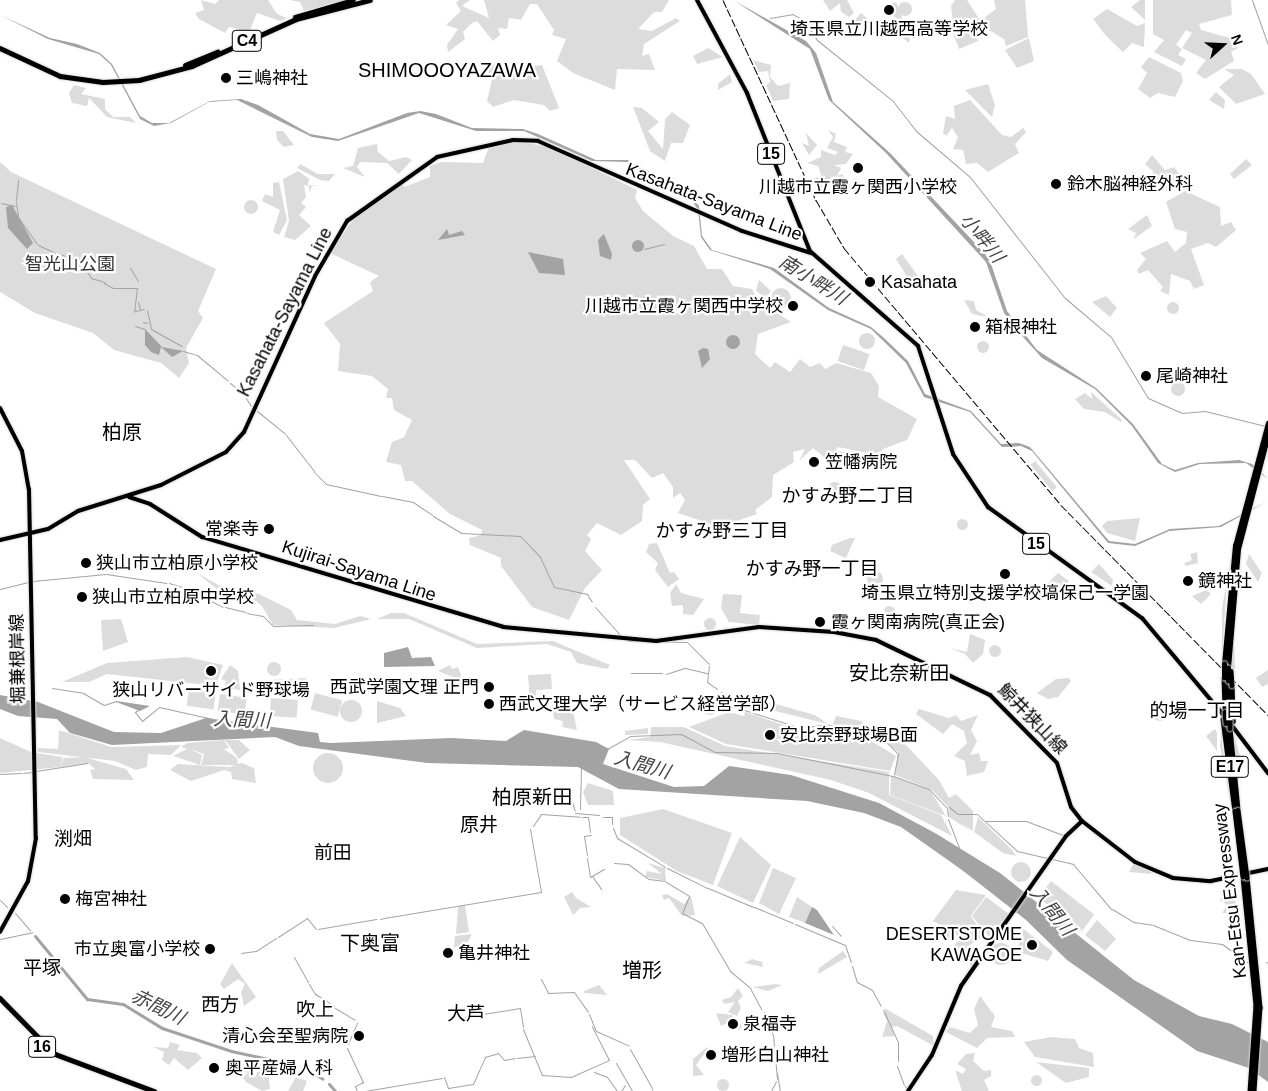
<!DOCTYPE html>
<meta charset="utf-8">
<style>
body{margin:0}
#map{position:relative;width:1268px;height:1091px;overflow:hidden;background:#fff;font-family:Helvetica,"Noto Sans JP",sans-serif}
div>[style]{position:absolute}
.green>*{inset:0;background:#dcdcdc;transform-origin:0 0}
.round{border-radius:50%}
.water>*{inset:0;background:#a3a3a3}
.stream>*{height:1px;margin:-0.5px;padding:0 0.5px;transform-origin:0.5px;border-radius:0.5px;background:#a3a3a3}
.river>*{height:3px;margin:-1.5px;padding:0 1.5px;transform-origin:1.5px;border-radius:1.5px;background:#a3a3a3}
.roads{filter:drop-shadow(0 0 1px #dbdbdb) drop-shadow(0 0 1px #dbdbdb)}
.major>*{height:4px;margin:-2px;padding:0 2px;transform-origin:2px;border-radius:2px;background:#000}
.highway>*{height:4.5px;margin:-2.25px;padding:0 2.25px;transform-origin:2.25px;border-radius:2.25px;background:#000}
.rail>*{height:1px;margin-top:-0.5px;transform-origin:0;background:repeating-linear-gradient(90deg,#000 0 8px,transparent 0 10.5px)}
.bridges{filter:drop-shadow(0 0 1px #dbdbdb) drop-shadow(0 0 1px #dbdbdb)}
.highway-bridge>*{height:4.5px;margin:-2.25px;padding:0 2.25px;transform-origin:2.25px;border-radius:2.25px;background:#000}
.dots>*{width:14px;height:14px;translate:-50% -50%;box-sizing:border-box;border:2px solid #fff;border-radius:50%}
span{translate:-50% -50%;white-space:nowrap;text-align:center;line-height:1.15;-webkit-text-stroke:4.5px #fff;paint-order:stroke}
.shield-label span{padding:1px 4px;background:#fff;border:1px solid;border-radius:4px;-webkit-text-stroke-width:0}
.shield-label{font-size:16px;color:#000;font-weight:700}
.poi-label{font-size:18px;color:#000}
.left{translate:0 -50%;text-align:left}
.right{translate:-100% -50%;text-align:right}
.street-label{font-size:18px;color:#000}
.park-label{font-size:18px;color:#333}
.water-label{font-size:19px;color:#444;font-style:italic}
.neighbourhood-label{font-size:19px;color:#000}
.quarter-label{font-size:20px;color:#000}
.north{position:absolute;left:1198px;top:20px;width:50px;height:50px;-webkit-text-stroke:4px #fff;paint-order:stroke;rotate:70deg;font-size:14px;font-weight:700;line-height:20px;text-align:center;color:#000}
.north::after{content:'';display:block;margin:auto;width:18px;height:22px;background:#000;clip-path:polygon(50% 0,100% 100%,50% 72%,0 100%)}
</style>
<div id="map">
<div class="green">
<i style="clip-path:polygon(201px 0,215px 4px,219px 0,268px 0,277px 14px,287px 18px,280px 21px,257px 13px,248px 35px,241px 38px,239px 29px,229px 27px,225px 33px,199px 19px,195px 13px,204px 10px)"></i>
<i style="clip-path:polygon(290px 0,346px 0,304px 11px,300px 2px)"></i>
<i style="clip-path:polygon(459px 0,470px 0,462px 6px,489px 18px,484px 0,669px 0,662px 12px,654px 12px,638px 29px,652px 31px,676px 18px,680px 21px,644px 44px,642px 56px,649px 54px,655px 70px,617px 69px,615px 90px,573px 73px,557px 61px,566px 39px,552px 35px,554px 30px,537px 4px,530px 4px,521px 20px,509px 18px,507px 29px,498px 28px,500px 35px,493px 41px,477px 21px,472px 23px,463px 32px,465px 39px,448px 52px,447px 45px,458px 29px,446px 25px,461px 11px,456px 3px)"></i>
<i style="clip-path:polygon(823px 0,847px 0,854px 13px,849px 17px,841px 12px,840px 3px,830px 11px)"></i>
<i style="clip-path:polygon(955px 0,967px 0,980px 20px,953px 23px,951px 6px)"></i>
<i style="clip-path:polygon(994px 0,1025px 0,1028px 37px,1006px 46px,1004px 39px,977px 23px,996px 9px)"></i>
<i style="clip-path:polygon(1140px 0,1145px 0,1145px 20px,1131px 7px)"></i>
<i style="clip-path:polygon(1153px 0,1231px 0,1232px 15px,1199px 24px,1201px 30px,1230px 38px,1238px 48px,1231px 52px,1234px 61px,1205px 79px,1196px 73px,1206px 60px,1182px 48px,1192px 33px,1186px 30px,1176px 45px,1182px 49px,1178px 55px,1186px 59px,1182px 66px,1154px 52px,1164px 40px,1153px 34px)"></i>
<i class="round" style="left:898px;top:2px;width:14px;height:14px"></i>
<i style="left:896px;top:2px;width:19px;height:7px;rotate:69deg"></i>
<i style="clip-path:polygon(1107px 9px,1137px 26px,1145px 23px,1144px 47px,1132px 43px,1123px 52px,1107px 37px,1093px 19px)"></i>
<i style="clip-path:polygon(861px 13px,873px 24px,873px 27px,853px 22px)"></i>
<i style="clip-path:polygon(974px 23px,978px 41px,959px 49px,950px 25px)"></i>
<i style="clip-path:polygon(911px 26px,909px 43px,893px 30px,893px 27px)"></i>
<i style="clip-path:polygon(1029px 38px,1034px 61px,1017px 68px,1005px 50px)"></i>
<i style="clip-path:polygon(708px 48px,723px 57px,697px 64px,693px 56px)"></i>
<i style="clip-path:polygon(1149px 57px,1181px 73px,1183px 81px,1175px 97px,1158px 93px,1150px 98px,1138px 89px,1147px 73px,1141px 67px)"></i>
<i style="clip-path:polygon(753px 60px,771px 65px,770px 77px,778px 86px,790px 83px,789px 99px,773px 101px,766px 85px,770px 82px,768px 71px,759px 72px)"></i>
<i style="clip-path:polygon(490px 63px,508px 70px,542px 65px,559px 108px,550px 111px,544px 105px,514px 100px,493px 107px,487px 101px,493px 75px,484px 70px,484px 64px)"></i>
<i style="clip-path:polygon(1224px 69px,1242px 69px,1251px 74px,1265px 94px,1236px 104px,1219px 87px,1234px 75px)"></i>
<i style="clip-path:polygon(730px 74px,732px 82px,718px 90px,718px 84px)"></i>
<i style="clip-path:polygon(988px 84px,995px 105px,992px 117px,965px 90px)"></i>
<i style="clip-path:polygon(74px 85px,86px 88px,81px 94px,105px 99px,105px 109px,113px 117px,130px 117px,136px 123px,107px 117px,89px 98px,87px 106px,72px 103px,69px 93px)"></i>
<i style="clip-path:polygon(1216px 92px,1225px 100px,1224px 109px,1209px 100px)"></i>
<i style="clip-path:polygon(970px 100px,1002px 135px,1011px 137px,1023px 128px,1026px 132px,1015px 144px,1019px 153px,988px 172px,977px 163px,966px 164px,963px 150px,953px 149px,958px 137px,952px 128px,946px 136px,943px 133px,946px 116px,955px 119px,954px 106px)"></i>
<i style="clip-path:polygon(633px 107px,642px 108px,659px 122px,648px 131px,663px 149px,665px 119px,672px 112px,690px 125px,683px 143px,671px 143px,665px 161px,650px 151px)"></i>
<i style="clip-path:polygon(828px 130px,836px 134px,834px 142px,847px 147px,845px 152px,853px 154px,846px 164px,834px 165px,841px 168px,837px 176px,842px 174px,847px 181px,850px 191px,846px 193px,834px 184px,817px 188px,811px 181px,817px 177px,821px 182px,822px 177px,818px 166px,807px 163px,821px 157px,821px 150px,835px 155px,838px 152px,827px 148px,833px 137px)"></i>
<i style="clip-path:polygon(276px 131px,283px 131px,294px 145px,284px 147px,277px 140px)"></i>
<i style="clip-path:polygon(806px 133px,817px 145px,809px 155px,802px 143px,809px 146px)"></i>
<i style="clip-path:polygon(515px 141px,549px 147px,637px 190px,635px 198px,643px 211px,673px 236px,694px 246px,707px 269px,722px 269px,733px 286px,752px 289px,758px 301px,791px 322px,758px 334px,755px 354px,770px 368px,775px 362px,790px 372px,800px 359px,810px 367px,820px 363px,825px 369px,818px 373px,836px 363px,871px 373px,879px 386px,878px 397px,917px 419px,907px 440px,883px 449px,875px 460px,867px 453px,838px 447px,829px 461px,813px 448px,799px 461px,805px 449px,793px 452px,794px 462px,773px 475px,772px 497px,755px 510px,757px 514px,720px 527px,678px 513px,685px 500px,680px 493px,673px 498px,673px 487px,663px 473px,652px 478px,635px 460px,624px 460px,650px 499px,643px 505px,642px 521px,621px 535px,597px 523px,587px 535px,591px 539px,585px 551px,602px 570px,585px 588px,569px 620px,532px 607px,501px 566px,501px 558px,470px 545px,469px 538px,481px 535px,482px 530px,450px 514px,412px 481px,405px 481px,401px 465px,386px 462px,392px 442px,404px 437px,412px 420px,394px 410px,392px 398px,386px 398px,388px 389px,372px 376px,338px 371px,340px 344px,324px 323px,373px 291px,370px 282px,379px 276px,330px 253px,361px 208px,401px 180px,404px 187px,430px 177px,430px 166px,442px 162px,483px 163px,489px 147px)"></i>
<i style="clip-path:polygon(377px 144px,378px 152px,389px 161px,406px 157px,412px 160px,399px 174px,387px 163px,360px 162px,357px 167px,365px 177px,343px 168px,353px 166px,358px 148px)"></i>
<i style="clip-path:polygon(1152px 155px,1165px 170px,1174px 167px,1181px 176px,1169px 192px,1158px 180px,1151px 185px,1145px 178px,1154px 172px,1145px 164px)"></i>
<i style="clip-path:polygon(1246px 159px,1252px 165px,1234px 179px,1230px 174px)"></i>
<i style="clip-path:polygon(0 162px,11px 172px,216px 269px,198px 311px,203px 318px,186px 348px,189px 363px,179px 378px,161px 363px,114px 350px,93px 333px,35px 313px,0 292px)"></i>
<i style="clip-path:polygon(300px 164px,318px 174px,335px 174px,329px 181px,320px 180px,297px 168px)"></i>
<i style="clip-path:polygon(298px 171px,309px 179px,308px 185px,321px 186px,312px 186px,309px 193px,309px 186px,304px 185px,306px 197px,301px 203px,306px 207px,299px 215px,311px 226px,295px 240px,284px 237px,289px 221px,283px 179px)"></i>
<i style="clip-path:polygon(279px 182px,287px 220px,279px 235px,273px 232px,280px 210px,262px 201px,265px 194px,273px 197px,273px 183px)"></i>
<i style="clip-path:polygon(1185px 191px,1220px 207px,1221px 226px,1231px 222px,1236px 230px,1216px 247px,1208px 243px,1191px 249px,1204px 285px,1194px 289px,1190px 281px,1171px 274px,1169px 295px,1160px 291px,1163px 287px,1148px 270px,1139px 274px,1137px 270px,1146px 259px,1140px 253px,1167px 241px,1175px 252px,1186px 243px,1187px 232px,1175px 229px,1166px 202px)"></i>
<i class="round" style="left:244px;top:200px;width:14px;height:14px"></i>
<i style="clip-path:polygon(1147px 215px,1152px 226px,1134px 239px,1136px 233px,1128px 229px)"></i>
<i style="clip-path:polygon(902px 254px,920px 279px,911px 283px,896px 259px)"></i>
<i style="clip-path:polygon(759px 280px,771px 291px,766px 298px,756px 291px)"></i>
<i class="round" style="left:771px;top:288px;width:20px;height:20px"></i>
<i style="clip-path:polygon(1106px 296px,1117px 308px,1110px 317px,1092px 302px)"></i>
<i style="clip-path:polygon(964px 300px,974px 301px,976px 310px,988px 317px,972px 314px)"></i>
<i class="round" style="left:1167px;top:302px;width:12px;height:12px"></i>
<i class="round" style="left:859px;top:333px;width:16px;height:16px"></i>
<i class="round" style="left:977px;top:341px;width:12px;height:12px"></i>
<i style="left:843px;top:345px;width:28px;height:17px;rotate:19deg"></i>
<i class="round" style="left:1171px;top:382px;width:14px;height:14px"></i>
<i style="clip-path:polygon(1091px 392px,1122px 420px,1121px 422px,1105px 412px,1084px 409px,1075px 399px,1085px 393px,1092px 399px)"></i>
<i style="clip-path:polygon(838px 451px,850px 453px,857px 458px,852px 466px,836px 455px)"></i>
<i style="left:1035px;top:461px;width:34px;height:6px;rotate:50deg"></i>
<i class="round" style="left:828px;top:482px;width:14px;height:14px"></i>
<i style="clip-path:polygon(1140px 518px,1135px 541px,1107px 533px,1102px 526px,1107px 521px)"></i>
<i class="round" style="left:956.5px;top:518.5px;width:11px;height:11px"></i>
<i style="clip-path:polygon(1237px 524px,1226px 592px,1222px 660px,1222px 608px)"></i>
<i style="clip-path:polygon(850px 538px,855px 538px,846px 558px,830px 551px,832px 545px)"></i>
<i style="clip-path:polygon(657px 543px,670px 573px,674px 572px,679px 579px,668px 587px,655px 570px,658px 563px,646px 552px,649px 544px)"></i>
<i style="clip-path:polygon(1197px 552px,1198px 563px,1186px 566px,1184px 563px,1192px 560px,1190px 554px)"></i>
<i style="clip-path:polygon(1249px 554px,1262px 573px,1258px 582px,1246px 564px)"></i>
<i style="clip-path:polygon(1099px 564px,1113px 580px,1112px 586px,1091px 572px)"></i>
<i class="round" style="left:867px;top:571px;width:16px;height:16px"></i>
<i style="clip-path:polygon(197px 573px,222px 587px,259px 594px,291px 610px,297px 620px,335px 624px,360px 616px,371px 619px,334px 628px,273px 625px,262px 606px,246px 594px,229px 599px)"></i>
<i style="clip-path:polygon(1058px 573px,1069px 581px,1053px 601px,1040px 591px)"></i>
<i class="round" style="left:987px;top:584px;width:16px;height:16px"></i>
<i style="clip-path:polygon(676px 584px,681px 593px,704px 599px,693px 615px,683px 614px,683px 605px,672px 606px,670px 593px)"></i>
<i style="clip-path:polygon(1206px 590px,1211px 594px,1201px 604px,1192px 596px)"></i>
<i style="clip-path:polygon(723px 594px,742px 595px,740px 613px,760px 615px,759px 625px,729px 622px,721px 608px)"></i>
<i class="round" style="left:883.5px;top:605.5px;width:11px;height:11px"></i>
<i style="clip-path:polygon(391px 613px,404px 613px,477px 644px,553px 641px,610px 665px,607px 669px,577px 663px,571px 652px,547px 644px,477px 648px,409px 619px,377px 619px)"></i>
<i class="round" style="left:704px;top:618px;width:12px;height:12px"></i>
<i style="clip-path:polygon(1233px 618px,1235px 668px,1232px 672px,1232px 642px)"></i>
<i style="clip-path:polygon(121px 619px,128px 642px,103px 651px,101px 620px)"></i>
<i style="clip-path:polygon(970px 634px,985px 640px,983px 654px,973px 663px,965px 654px,950px 648px,967px 652px)"></i>
<i class="round" style="left:989px;top:645px;width:12px;height:12px"></i>
<i style="clip-path:polygon(187px 657px,223px 665px,216px 686px,107px 674px,89px 682px,62px 682px,107px 663px)"></i>
<i class="round" style="left:267px;top:662px;width:14px;height:14px"></i>
<i style="clip-path:polygon(230px 665px,238px 671px,240px 690px,224px 687px,226px 681px,221px 679px)"></i>
<i style="clip-path:polygon(450px 665px,452px 669px,458px 667px,463px 681px,438px 671px)"></i>
<i style="clip-path:polygon(1268px 670px,1268px 684px,1262px 687px,1256px 678px)"></i>
<i style="clip-path:polygon(551px 674px,552px 689px,536px 690px,536px 700px,530px 701px,528px 675px)"></i>
<i style="clip-path:polygon(306px 678px,306px 686px,275px 690px,269px 680px)"></i>
<i style="clip-path:polygon(1069px 678px,1071px 681px,1058px 697px,1048px 699px,1037px 693px,1056px 679px)"></i>
<i style="left:189px;top:689px;width:27px;height:17px;rotate:8deg"></i>
<i style="left:315px;top:693px;width:28px;height:17px;rotate:15deg"></i>
<i style="left:220px;top:694px;width:27px;height:17px;rotate:8deg"></i>
<i style="clip-path:polygon(551px 696px,571px 701px,577px 730px,562px 727px,563px 721px,554px 719px)"></i>
<i style="clip-path:polygon(747px 696px,815px 715px,828px 724px,767px 709px)"></i>
<i class="round" style="left:701px;top:697px;width:18px;height:18px"></i>
<i style="left:271px;top:698px;width:27px;height:18px;rotate:4deg"></i>
<i class="round" style="left:340px;top:700px;width:22px;height:22px"></i>
<i style="clip-path:polygon(377px 701px,400px 708px,406px 716px,377px 723px)"></i>
<i class="round" style="left:1151px;top:703px;width:18px;height:18px"></i>
<i style="clip-path:polygon(919px 709px,949px 718px,956px 715px,961px 721px,978px 715px,971px 730px,977px 741px,970px 755px,979px 753px,981px 761px,988px 761px,984px 772px,967px 776px,965px 761px,954px 756px,967px 743px,964px 731px,952px 724px,943px 734px,916px 714px)"></i>
<i style="clip-path:polygon(729px 712px,744px 716px,745px 712px,802px 731px,802px 735px,858px 733px,896px 756px,890px 771px,726px 744px,689px 727px)"></i>
<i style="clip-path:polygon(836px 716px,861px 721px,870px 729px,868px 733px,838px 727px,833px 724px)"></i>
<i style="clip-path:polygon(1223px 719px,1222px 743px,1232px 811px,1220px 746px)"></i>
<i style="clip-path:polygon(651px 727px,684px 727px,725px 746px,889px 772px,889px 795px,941px 815px,952px 836px,869px 793px,831px 780px,660px 742px,627px 740px,650px 737px)"></i>
<i style="clip-path:polygon(648px 728px,648px 734px,625px 735px,625px 731px)"></i>
<i style="clip-path:polygon(872px 729px,906px 745px,939px 780px,949px 798px,956px 794px,973px 811px,973px 831px,959px 822px,972px 832px,949px 817px,948px 807px,932px 790px,895px 775px,898px 752px,870px 732px)"></i>
<i style="clip-path:polygon(1215px 729px,1217px 733px,1217px 751px,1206px 736px)"></i>
<i style="clip-path:polygon(59px 730px,111px 747px,181px 745px,171px 755px,148px 754px,147px 767px,136px 770px,115px 761px,38px 752px,38px 748px,58px 749px)"></i>
<i style="clip-path:polygon(1234px 734px,1240px 756px,1239px 779px,1236px 764px)"></i>
<i style="clip-path:polygon(0 738px,31px 752px,62px 757px,61px 767px,0 773px)"></i>
<i style="clip-path:polygon(224px 740px,229px 748px,224px 749px,237px 758px,238px 765px,201px 765px,204px 754px,190px 749px,202px 755px,200px 765px,173px 756px,187px 749px,181px 747px,187px 743px)"></i>
<i style="clip-path:polygon(225px 740px,239px 740px,250px 750px,239px 759px)"></i>
<i class="round" style="left:313px;top:753px;width:30px;height:30px"></i>
<i style="clip-path:polygon(84px 757px,126px 769px,134px 780px,93px 779px,90px 770px,95px 769px,88px 763px,61px 767px,63px 758px)"></i>
<i style="clip-path:polygon(242px 763px,254px 768px,256px 783px,232px 779px,231px 772px,224px 770px,191px 781px,170px 770px,178px 764px,229px 767px)"></i>
<i style="clip-path:polygon(891px 776px,930px 790px,946px 816px,890px 795px)"></i>
<i style="clip-path:polygon(588px 783px,613px 791px,614px 805px,588px 805px,583px 792px)"></i>
<i style="clip-path:polygon(663px 809px,732px 833px,713px 885px,677px 871px,620px 835px,620px 818px)"></i>
<i style="clip-path:polygon(978px 817px,1012px 850px,1016px 856px,1003px 853px,974px 832px)"></i>
<i style="clip-path:polygon(740px 837px,771px 865px,753px 903px,717px 886px)"></i>
<i class="round" style="left:1011px;top:862px;width:20px;height:20px"></i>
<i style="clip-path:polygon(648px 863px,665px 868px,666px 881px,645px 877px,647px 871px,662px 874px)"></i>
<i style="clip-path:polygon(1134px 863px,1151px 872px,1151px 874px,1129px 872px)"></i>
<i style="clip-path:polygon(773px 868px,796px 878px,779px 914px,759px 903px)"></i>
<i style="left:1051px;top:881px;width:55px;height:21px;rotate:38deg"></i>
<i style="clip-path:polygon(956px 890px,986px 895px,971px 916px,984px 936px,967px 947px,979px 957px,972px 967px,954px 945px,961px 939px,954px 933px,948px 938px,944px 927px,933px 921px)"></i>
<i style="clip-path:polygon(572px 892px,576px 898px,591px 907px,580px 908px,573px 915px,564px 897px)"></i>
<i style="clip-path:polygon(1225px 893px,1236px 902px,1238px 920px,1234px 913px,1222px 913px,1227px 905px,1220px 900px)"></i>
<i style="clip-path:polygon(667px 894px,684px 904px,691px 896px,695px 915px,682px 916px,669px 898px,664px 900px,662px 895px)"></i>
<i style="clip-path:polygon(797px 897px,812px 907px,805px 923px,789px 917px)"></i>
<i style="clip-path:polygon(986px 897px,1009px 914px,992px 940px,972px 916px)"></i>
<i style="clip-path:polygon(465px 905px,469px 932px,456px 934px,458px 907px)"></i>
<i style="clip-path:polygon(1097px 920px,1116px 939px,1105px 951px,1085px 935px)"></i>
<i style="clip-path:polygon(1021px 927px,1053px 952px,1048px 961px,1018px 952px)"></i>
<i style="clip-path:polygon(472px 934px,465px 948px,454px 947px,455px 936px)"></i>
<i class="round" style="left:990px;top:943px;width:22px;height:22px"></i>
<i class="round" style="left:511.5px;top:945.5px;width:11px;height:11px"></i>
<i style="clip-path:polygon(843px 951px,847px 957px,818px 974px,819px 968px)"></i>
<i style="clip-path:polygon(752px 959px,762px 962px,763px 967px,744px 963px)"></i>
<i style="clip-path:polygon(232px 963px,256px 997px,244px 1006px,241px 992px,245px 984px,238px 979px,224px 989px,220px 984px)"></i>
<i style="clip-path:polygon(776px 984px,782px 985px,768px 991px,753px 987px)"></i>
<i style="clip-path:polygon(599px 985px,607px 995px,584px 993px,584px 991px)"></i>
<i style="clip-path:polygon(738px 988px,743px 996px,738px 1001px,741px 1008px,737px 1016px,728px 1012px,735px 1002px,724px 1004px,722px 1000px,731px 997px)"></i>
<i style="clip-path:polygon(980px 996px,995px 1016px,991px 1027px,1012px 1031px,1015px 1037px,987px 1038px,977px 1048px,946px 1032px,950px 1027px,970px 1033px,978px 1025px,974px 1009px)"></i>
<i style="clip-path:polygon(886px 1009px,933px 1036px,934px 1046px,897px 1026px,892px 1027px,895px 1036px,882px 1037px,887px 1021px,882px 1010px)"></i>
<i style="clip-path:polygon(716px 1013px,732px 1015px,744px 1028px,739px 1030px,733px 1020px,721px 1026px)"></i>
<i style="clip-path:polygon(1051px 1037px,1075px 1039px,1079px 1048px,1093px 1053px,1094px 1067px,1035px 1057px,1024px 1042px)"></i>
<i style="clip-path:polygon(170px 1042px,180px 1045px,177px 1050px,197px 1053px,202px 1058px,188px 1070px,174px 1058px,169px 1065px,162px 1060px,164px 1052px,153px 1047px,168px 1048px)"></i>
<i style="clip-path:polygon(707px 1047px,714px 1054px,705px 1058px,704px 1054px,696px 1065px,704px 1075px,693px 1076px,693px 1059px)"></i>
<i style="clip-path:polygon(975px 1053px,973px 1061px,984px 1071px,991px 1070px,991px 1076px,984px 1080px,989px 1091px,962px 1091px,955px 1070px,963px 1074px,966px 1069px,957px 1064px,966px 1054px)"></i>
<i style="clip-path:polygon(1036px 1062px,1089px 1068px,1089px 1077px,1066px 1083px)"></i>
<i style="clip-path:polygon(243px 1063px,255px 1078px,257px 1072px,268px 1070px,270px 1089px,262px 1091px,246px 1082px,240px 1073px)"></i>
<i class="round" style="left:1030.5px;top:1074.5px;width:11px;height:11px"></i>
<i style="clip-path:polygon(296px 1077px,307px 1081px,303px 1091px,288px 1091px)"></i>
<i class="round" style="left:717px;top:1079px;width:12px;height:12px"></i>
</div>
<div class="water">
<i style="clip-path:polygon(733px 0,806px 41px,816px 53px,833px 102px,890px 153px,989px 258px,1007px 311px,1037px 350px,1096px 388px,1133px 424px,1162px 464px,1175px 470px,1198px 463px,1239px 460px,1252px 464px,1268px 479px,1246px 463px,1200px 464px,1175px 472px,1158px 463px,1132px 426px,1095px 389px,1042px 358px,1023px 337px,1004px 313px,986px 262px,886px 153px,829px 100px,810px 49px)"></i>
<i style="clip-path:polygon(0 15px,50px 38px,77px 44px,100px 53px,112px 64px,140px 116px,152px 123px,169px 123px,210px 101px,241px 99px,258px 105px,310px 134px,339px 139px,407px 113px,420px 111px,436px 114px,472px 128px,523px 129px,538px 134px,596px 160px,628px 160px,691px 195px,699px 206px,702px 236px,712px 250px,774px 268px,829px 308px,871px 327px,884px 338px,908px 361px,925px 394px,971px 411px,1001px 444px,1019px 443px,1030px 447px,1109px 541px,1135px 544px,1170px 529px,1219px 526px,1268px 501px,1221px 527px,1169px 531px,1135px 546px,1108px 543px,1032px 451px,1021px 446px,1002px 447px,970px 412px,924px 397px,906px 363px,871px 329px,828px 310px,770px 269px,710px 250px,701px 237px,698px 210px,690px 197px,627px 162px,592px 161px,524px 131px,476px 131px,419px 113px,338px 141px,312px 137px,237px 100px,209px 102px,171px 123px,154px 126px,140px 119px,111px 65px,99px 54px,48px 39px)"></i>
<i style="clip-path:polygon(12px 205px,33px 243px,27px 249px,8px 228px,6px 207px)"></i>
<i style="clip-path:polygon(447px 229px,449px 235px,462px 231px,465px 235px,438px 240px)"></i>
<i style="clip-path:polygon(604px 234px,612px 254px,611px 260px,600px 256px,598px 240px)"></i>
<i class="round" style="left:632px;top:240px;width:12px;height:12px"></i>
<i style="clip-path:polygon(528px 252px,563px 259px,565px 275px,539px 273px)"></i>
<i style="clip-path:polygon(145px 329px,162px 347px,183px 351px,172px 357px,161px 347px,159px 355px,151px 352px,145px 345px)"></i>
<i class="round" style="left:726px;top:335px;width:14px;height:14px"></i>
<i style="clip-path:polygon(703px 348px,708px 349px,710px 359px,702px 368px,698px 351px)"></i>
<i style="clip-path:polygon(408px 647px,412px 658px,431px 657px,435px 666px,384px 667px,384px 653px)"></i>
<i style="clip-path:polygon(0 695px,38px 702px,114px 732px,161px 733px,206px 718px,318px 733px,320px 742px,331px 743px,451px 738px,506px 741px,524px 730px,596px 742px,609px 749px,603px 764px,674px 787px,704px 786px,729px 766px,791px 775px,879px 803px,935px 833px,1000px 873px,1134px 980px,1199px 1016px,1232px 1024px,1268px 1042px,1268px 1082px,1249px 1068px,1197px 1051px,1067px 960px,1026px 920px,962px 870px,901px 827px,864px 813px,807px 801px,619px 789px,578px 767px,427px 763px,299px 746px,275px 737px,112px 745px,70px 733px,57px 719px,18px 716px,0 709px)"></i>
<i style="clip-path:polygon(116px 702px,116px 701px,150px 706px,140px 711px)"></i>
<i style="clip-path:polygon(812px 907px,817px 910px,834px 935px,805px 923px)"></i>
</div>
<div class="stream">
<i style="left:1252px;top:0;width:48px;rotate:70.4deg"></i>
<i style="left:770px;top:18px;width:22px;rotate:-10deg"></i>
<i style="left:792px;top:14px;width:13px;rotate:27deg"></i>
<i style="left:804px;top:20px;width:24px;rotate:57deg"></i>
<i style="left:817px;top:40px;width:96px;rotate:38.7deg"></i>
<i style="left:892px;top:100px;width:39px;rotate:52deg"></i>
<i style="left:916px;top:131px;width:71px;rotate:40.4deg"></i>
<i style="left:970px;top:177px;width:154px;rotate:51.9deg"></i>
<i style="left:1065px;top:298px;width:60px;rotate:40.3deg"></i>
<i style="left:1111px;top:337px;width:71px;rotate:58.8deg"></i>
<i style="left:1148px;top:398px;width:37px;rotate:24deg"></i>
<i style="left:1182px;top:413px;width:23px;rotate:-5deg"></i>
<i style="left:1205px;top:411px;width:62px;rotate:14deg"></i>
<i style="left:16px;top:200px;width:20px;rotate:-84deg"></i>
<i style="left:16px;top:202px;width:15px;rotate:82deg"></i>
<i style="left:18px;top:217px;width:33px;rotate:55deg"></i>
<i style="left:1px;top:203px;width:14px;rotate:12deg"></i>
<i style="left:38px;top:245px;width:19px;rotate:25deg"></i>
<i style="left:644px;top:249px;width:21px;rotate:-14deg"></i>
<i style="left:46px;top:253px;width:13px;rotate:27deg"></i>
<i style="left:56px;top:253px;width:25px;rotate:18deg"></i>
<i style="left:80px;top:261px;width:20px;rotate:57deg"></i>
<i style="left:91px;top:278px;width:14px;rotate:17deg"></i>
<i style="left:130px;top:268px;width:15px;rotate:58deg"></i>
<i style="left:104px;top:283px;width:10px;rotate:29deg"></i>
<i style="left:113px;top:288px;width:24px"></i>
<i style="left:137px;top:288px;width:24px;rotate:97deg"></i>
<i style="left:138px;top:302px;width:7px;rotate:74deg"></i>
<i style="left:147px;top:310px;width:19px;rotate:78deg"></i>
<i style="left:151px;top:329px;width:35px;rotate:29deg"></i>
<i style="left:135px;top:311px;width:9px;rotate:-13deg"></i>
<i style="left:143px;top:322px;width:4px;rotate:14deg"></i>
<i style="left:135px;top:326px;width:10px;rotate:17deg"></i>
<i style="left:183px;top:351px;width:15px;rotate:16deg"></i>
<i style="left:197px;top:355px;width:40px;rotate:40deg"></i>
<i style="left:230px;top:383px;width:16px;rotate:38deg"></i>
<i style="left:244px;top:395px;width:13px;rotate:58deg"></i>
<i style="left:257px;top:411px;width:36px;rotate:39deg"></i>
<i style="left:286px;top:435px;width:46px;rotate:52.1deg"></i>
<i style="left:314px;top:472px;width:17px;rotate:45deg"></i>
<i style="left:326px;top:484px;width:56px;rotate:12.3deg"></i>
<i style="left:382px;top:496px;width:32px;rotate:11deg"></i>
<i style="left:413px;top:502px;width:23px;rotate:34deg"></i>
<i style="left:433px;top:516px;width:33px;rotate:31deg"></i>
<i style="left:461px;top:533px;width:59px;rotate:2.9deg"></i>
<i style="left:520px;top:536px;width:29px;rotate:46deg"></i>
<i style="left:540px;top:557px;width:33px;rotate:65deg"></i>
<i style="left:554px;top:587px;width:34px;rotate:12deg"></i>
<i style="left:587px;top:594px;width:9px;rotate:58deg"></i>
<i style="left:33px;top:581px;width:73px;rotate:-5.5deg"></i>
<i style="left:106px;top:574px;width:61px;rotate:8.5deg"></i>
<i style="left:169px;top:583px;width:24px;rotate:17deg"></i>
<i style="left:0;top:589px;width:29px;rotate:-14deg"></i>
<i style="left:193px;top:591px;width:18px;rotate:29deg"></i>
<i style="left:211px;top:601px;width:13px;rotate:27deg"></i>
<i style="left:225px;top:607px;width:21px;rotate:14deg"></i>
<i style="left:595px;top:607px;width:40px;rotate:48deg"></i>
<i style="left:247px;top:613px;width:16px;rotate:11deg"></i>
<i style="left:263px;top:616px;width:14px;rotate:45deg"></i>
<i style="left:273px;top:626px;width:40px;rotate:-1.4deg"></i>
<i style="left:628px;top:641px;width:59px;rotate:1deg"></i>
<i style="left:687px;top:642px;width:31px;rotate:45deg"></i>
<i style="left:709px;top:666px;width:16px;rotate:97deg"></i>
<i style="left:707px;top:682px;width:12px;rotate:35deg"></i>
<i style="left:631px;top:673px;width:31px"></i>
<i style="left:666px;top:674px;width:20px;rotate:-18deg"></i>
<i style="left:685px;top:668px;width:23px;rotate:13deg"></i>
<i style="left:52px;top:688px;width:31px;rotate:9deg"></i>
<i style="left:83px;top:693px;width:24px;rotate:30deg"></i>
<i style="left:104px;top:705px;width:13px;rotate:-18deg"></i>
<i style="left:721px;top:692px;width:26px;rotate:40deg"></i>
<i style="left:741px;top:709px;width:69px;rotate:17.7deg"></i>
<i style="left:138px;top:710px;width:4px;rotate:146deg"></i>
<i style="left:135px;top:712px;width:11px;rotate:52deg"></i>
<i style="left:142px;top:721px;width:22px;rotate:-39deg"></i>
<i style="left:159px;top:707px;width:55px;rotate:12.5deg"></i>
<i style="left:809px;top:727px;width:16px;rotate:-11deg"></i>
<i style="left:825px;top:724px;width:57px;rotate:12.1deg"></i>
<i style="left:881px;top:736px;width:25px;rotate:47deg"></i>
<i style="left:898px;top:754px;width:21px;rotate:101deg"></i>
<i style="left:607px;top:749px;width:26px;rotate:-29deg"></i>
<i style="left:630px;top:736px;width:51px;rotate:-2.2deg"></i>
<i style="left:681px;top:734px;width:38px;rotate:28deg"></i>
<i style="left:715px;top:752px;width:62px;rotate:0.9deg"></i>
<i style="left:777px;top:753px;width:118px;rotate:11.2deg"></i>
<i style="left:893px;top:776px;width:38px;rotate:20deg"></i>
<i style="left:929px;top:789px;width:26px;rotate:47deg"></i>
<i style="left:36px;top:771px;width:52px;rotate:-8.9deg"></i>
<i style="left:23px;top:773px;width:9px;rotate:-6deg"></i>
<i style="left:0;top:774px;width:21px;rotate:-3deg"></i>
<i style="left:572px;top:802px;width:9px;rotate:72deg"></i>
<i style="left:949px;top:807px;width:11px;rotate:38deg"></i>
<i style="left:958px;top:814px;width:18px"></i>
<i style="left:580px;top:809px;width:42px;rotate:-88.6deg"></i>
<i style="left:947px;top:809px;width:7px;rotate:82deg"></i>
<i style="left:575px;top:813px;width:24px;rotate:5deg"></i>
<i style="left:977px;top:814px;width:54px;rotate:42.8deg"></i>
<i style="left:1017px;top:851px;width:32px;rotate:13deg"></i>
<i style="left:582px;top:817px;width:6px"></i>
<i style="left:588px;top:817px;width:15px;rotate:82deg"></i>
<i style="left:603px;top:817px;width:9px"></i>
<i style="left:612px;top:817px;width:7px;rotate:90deg"></i>
<i style="left:948px;top:819px;width:31px;rotate:69deg"></i>
<i style="left:986px;top:821px;width:40px"></i>
<i style="left:1026px;top:821px;width:40px;rotate:21deg"></i>
<i style="left:533px;top:826px;width:14px;rotate:-56deg"></i>
<i style="left:541px;top:814px;width:39px;rotate:4deg"></i>
<i style="left:613px;top:828px;width:11px;rotate:68deg"></i>
<i style="left:617px;top:838px;width:56px;rotate:31.1deg"></i>
<i style="left:587px;top:855px;width:19px;rotate:-99deg"></i>
<i style="left:584px;top:836px;width:7px;rotate:-8deg"></i>
<i style="left:587px;top:858px;width:19px;rotate:81deg"></i>
<i style="left:590px;top:877px;width:16px;rotate:-30deg"></i>
<i style="left:1052px;top:859px;width:22px;rotate:13deg"></i>
<i style="left:1073px;top:864px;width:59px;rotate:49.8deg"></i>
<i style="left:614px;top:863px;width:14px;rotate:4deg"></i>
<i style="left:628px;top:864px;width:26px;rotate:36deg"></i>
<i style="left:649px;top:879px;width:16px;rotate:7deg"></i>
<i style="left:667px;top:868px;width:45px;rotate:26.6deg"></i>
<i style="left:592px;top:876px;width:16px;rotate:55deg"></i>
<i style="left:666px;top:882px;width:27px;rotate:31deg"></i>
<i style="left:689px;top:896px;width:18px;rotate:112deg"></i>
<i style="left:682px;top:913px;width:22px;rotate:27deg"></i>
<i style="left:702px;top:923px;width:56px;rotate:59.7deg"></i>
<i style="left:730px;top:971px;width:26px;rotate:40deg"></i>
<i style="left:750px;top:988px;width:24px;rotate:62deg"></i>
<i style="left:708px;top:888px;width:49px;rotate:22.9deg"></i>
<i style="left:0;top:900px;width:10px;rotate:45deg"></i>
<i style="left:754px;top:907px;width:42px;rotate:22.3deg"></i>
<i style="left:1112px;top:909px;width:26px;rotate:31deg"></i>
<i style="left:1134px;top:922px;width:18px;rotate:9deg"></i>
<i style="left:15px;top:913px;width:23px;rotate:49deg"></i>
<i style="left:390px;top:917px;width:153px;rotate:-9.4deg"></i>
<i style="left:541px;top:892px;width:64px;rotate:-99.9deg"></i>
<i style="left:380px;top:919px;width:9px;rotate:-13deg"></i>
<i style="left:795px;top:924px;width:54px;rotate:22.8deg"></i>
<i style="left:845px;top:945px;width:18px;rotate:71deg"></i>
<i style="left:1153px;top:925px;width:40px;rotate:22deg"></i>
<i style="left:1190px;top:940px;width:32px;rotate:7deg"></i>
<i style="left:1222px;top:944px;width:31px;rotate:36deg"></i>
<i style="left:832px;top:926px;width:13px;rotate:48deg"></i>
<i style="left:318px;top:929px;width:59px;rotate:-9.8deg"></i>
<i style="left:278px;top:937px;width:35px;rotate:-33deg"></i>
<i style="left:307px;top:918px;width:14px;rotate:51deg"></i>
<i style="left:0;top:939px;width:33px;rotate:-12deg"></i>
<i style="left:241px;top:953px;width:15px;rotate:-8deg"></i>
<i style="left:256px;top:951px;width:24px;rotate:-33deg"></i>
<i style="left:294px;top:957px;width:29px;rotate:61deg"></i>
<i style="left:1266px;top:962px;width:2px;rotate:27deg"></i>
<i style="left:852px;top:966px;width:17px;rotate:73deg"></i>
<i style="left:857px;top:982px;width:17px;rotate:28deg"></i>
<i style="left:872px;top:990px;width:18px;rotate:61deg"></i>
<i style="left:541px;top:979px;width:16px;rotate:63deg"></i>
<i style="left:548px;top:993px;width:26px;rotate:-2deg"></i>
<i style="left:574px;top:992px;width:24px;rotate:55deg"></i>
<i style="left:309px;top:984px;width:12px;rotate:59deg"></i>
<i style="left:315px;top:994px;width:14px;rotate:30deg"></i>
<i style="left:328px;top:1002px;width:7px;rotate:34deg"></i>
<i style="left:335px;top:1008px;width:23px;rotate:31deg"></i>
<i style="left:764px;top:1012px;width:25px;rotate:69deg"></i>
<i style="left:773px;top:1035px;width:44px;rotate:84.8deg"></i>
<i style="left:884px;top:1012px;width:33px;rotate:65deg"></i>
<i style="left:898px;top:1042px;width:19px;rotate:90deg"></i>
<i style="left:589px;top:1014px;width:18px;rotate:68deg"></i>
<i style="left:596px;top:1031px;width:36px;rotate:24deg"></i>
<i style="left:464px;top:1017px;width:57px;rotate:-9.1deg"></i>
<i style="left:520px;top:1008px;width:19px;rotate:81deg"></i>
<i style="left:523px;top:1029px;width:50px;rotate:67.6deg"></i>
<i style="left:542px;top:1075px;width:29px;rotate:4deg"></i>
<i style="left:571px;top:1077px;width:42px;rotate:-24.1deg"></i>
<i style="left:609px;top:1060px;width:38px;rotate:-117deg"></i>
<i style="left:348px;top:1044px;width:23px;rotate:-67deg"></i>
<i style="left:347px;top:1048px;width:38px;rotate:65deg"></i>
<i style="left:363px;top:1082px;width:9px;rotate:153deg"></i>
<i style="left:355px;top:1086px;width:5px;rotate:68deg"></i>
<i style="left:630px;top:1049px;width:45px;rotate:60.6deg"></i>
<i style="left:517px;top:1058px;width:18px;rotate:-6deg"></i>
<i style="left:616px;top:1063px;width:32px;rotate:60deg"></i>
<i style="left:897px;top:1066px;width:20px;rotate:70deg"></i>
<i style="left:594px;top:1072px;width:14px;rotate:21deg"></i>
<i style="left:607px;top:1077px;width:17px;rotate:54deg"></i>
<i style="left:777px;top:1073px;width:18px;rotate:81deg"></i>
<i style="left:444px;top:1077px;width:12px;rotate:70deg"></i>
<i style="left:448px;top:1088px;width:25px;rotate:-9deg"></i>
<i style="left:473px;top:1084px;width:30px;rotate:-66deg"></i>
<i style="left:485px;top:1057px;width:14px;rotate:-17deg"></i>
<i style="left:498px;top:1053px;width:9px;rotate:49deg"></i>
<i style="left:504px;top:1060px;width:11px;rotate:-10deg"></i>
<i style="left:905px;top:1086px;width:2px;rotate:63deg"></i>
<i style="left:652px;top:1090px;width:1px;rotate:45deg"></i>
<i style="left:365px;top:1091px;width:78px;rotate:-9.6deg"></i>
<i style="left:621px;top:1091px;width:7px;rotate:-56deg"></i>
<i style="left:771px;top:1091px;width:11px;rotate:-63deg"></i>
</div>
<div class="river">
<i style="left:35px;top:936px;width:82px;rotate:50.5deg"></i>
<i style="left:87px;top:999px;width:36px;rotate:8deg"></i>
<i style="left:123px;top:1004px;width:46px;rotate:31.6deg"></i>
<i style="left:162px;top:1028px;width:73px;rotate:18.4deg"></i>
<i style="left:231px;top:1051px;width:66px;rotate:12.2deg"></i>
<i style="left:308px;top:1070px;width:17px;rotate:31deg"></i>
<i style="left:329px;top:1084px;width:9px;rotate:49deg"></i>
</div>
<div class="roads">
<div class="major">
<i style="left:697px;top:0;width:106px;rotate:61.7deg"></i>
<i style="left:747px;top:93px;width:170px;rotate:68.3deg"></i>
<i style="left:810px;top:251px;width:144px;rotate:41.3deg"></i>
<i style="left:918px;top:346px;width:114px;rotate:72deg"></i>
<i style="left:953px;top:454px;width:64px;rotate:56.6deg"></i>
<i style="left:988px;top:507px;width:190px;rotate:35.8deg"></i>
<i style="left:1142px;top:618px;width:131px;rotate:50deg"></i>
<i style="left:0;top:408px;width:48px;rotate:62.9deg"></i>
<i style="left:22px;top:451px;width:39px;rotate:80deg"></i>
<i style="left:29px;top:489px;width:349px;rotate:88.9deg"></i>
<i style="left:36px;top:838px;width:44px;rotate:100.5deg"></i>
<i style="left:28px;top:881px;width:58px;rotate:118.8deg"></i>
<i style="left:129px;top:497px;width:22px;rotate:18deg"></i>
<i style="left:150px;top:504px;width:62px;rotate:32.4deg"></i>
<i style="left:202px;top:537px;width:314px;rotate:16.6deg"></i>
<i style="left:503px;top:627px;width:154px;rotate:5.2deg"></i>
<i style="left:656px;top:641px;width:104px;rotate:-7.7deg"></i>
<i style="left:759px;top:627px;width:75px;rotate:3.8deg"></i>
<i style="left:834px;top:632px;width:43px;rotate:10.8deg"></i>
<i style="left:876px;top:640px;width:127px;rotate:25.8deg"></i>
<i style="left:990px;top:695px;width:95px;rotate:45.4deg"></i>
<i style="left:1057px;top:763px;width:46px;rotate:72.3deg"></i>
<i style="left:1071px;top:807px;width:18px;rotate:52deg"></i>
<i style="left:0;top:540px;width:49px;rotate:-12.9deg"></i>
<i style="left:48px;top:529px;width:35px;rotate:-31deg"></i>
<i style="left:78px;top:511px;width:87px;rotate:-17.4deg"></i>
<i style="left:161px;top:485px;width:73px;rotate:-26.9deg"></i>
<i style="left:226px;top:452px;width:27px;rotate:-48deg"></i>
<i style="left:244px;top:432px;width:171px;rotate:-65.5deg"></i>
<i style="left:315px;top:276px;width:64px;rotate:-59.8deg"></i>
<i style="left:347px;top:221px;width:110px;rotate:-35.4deg"></i>
<i style="left:437px;top:157px;width:78px;rotate:-12.6deg"></i>
<i style="left:513px;top:140px;width:25px;rotate:2deg"></i>
<i style="left:538px;top:141px;width:223px;rotate:23.8deg"></i>
<i style="left:742px;top:231px;width:72px;rotate:17.7deg"></i>
<i style="left:1230px;top:723px;width:63px;rotate:52.8deg"></i>
<i style="left:908px;top:1091px;width:43px;rotate:-56.3deg"></i>
<i style="left:932px;top:1055px;width:75px;rotate:-67.2deg"></i>
<i style="left:961px;top:986px;width:183px;rotate:-55deg"></i>
<i style="left:1066px;top:836px;width:22px;rotate:-43deg"></i>
<i style="left:1082px;top:821px;width:67px;rotate:37.7deg"></i>
<i style="left:1135px;top:862px;width:41px;rotate:22.8deg"></i>
<i style="left:1173px;top:878px;width:38px;rotate:5deg"></i>
<i style="left:1211px;top:881px;width:58px;rotate:-11.9deg"></i>
</div>
<div class="highway">
<i style="left:295px;top:17px;width:60px;rotate:-16.3deg"></i>
<i style="left:0;top:48px;width:66px;rotate:25deg"></i>
<i style="left:60px;top:76px;width:43px;rotate:7.9deg"></i>
<i style="left:103px;top:82px;width:36px;rotate:-3deg"></i>
<i style="left:139px;top:80px;width:55px;rotate:-14.8deg"></i>
<i style="left:192px;top:66px;width:114px;rotate:-24.3deg"></i>
<i style="left:296px;top:19px;width:76px;rotate:-14.4deg"></i>
<i style="left:185px;top:65px;width:35px;rotate:-22deg"></i>
<i style="left:1224px;top:664px;width:119px;rotate:-84.7deg"></i>
<i style="left:1235px;top:546px;width:127px;rotate:-75deg"></i>
<i style="left:1228px;top:668px;width:119px;rotate:-85.2deg"></i>
<i style="left:1238px;top:549px;width:118px;rotate:-75.3deg"></i>
<i style="left:1224px;top:678px;width:34px;rotate:88deg"></i>
<i style="left:1228px;top:681px;width:37px;rotate:87deg"></i>
<i style="left:1232px;top:685px;width:36px;rotate:88deg"></i>
<i style="left:1223px;top:719px;width:93px;rotate:82.6deg"></i>
<i style="left:1226px;top:725px;width:40px;rotate:85.7deg"></i>
<i style="left:1230px;top:728px;width:82px;rotate:84.4deg"></i>
<i style="left:1243px;top:877px;width:130px;rotate:84.2deg"></i>
<i style="left:1256px;top:1006px;width:85px;rotate:94deg"></i>
<i style="left:1247px;top:877px;width:131px;rotate:84.3deg"></i>
<i style="left:1260px;top:1007px;width:84px;rotate:94.1deg"></i>
<i style="left:0;top:998px;width:78px;rotate:45.5deg"></i>
<i style="left:55px;top:1054px;width:106px;rotate:20.5deg"></i>
</div>
</div>
<div class="rail">
<i style="left:723px;top:0;width:221px;rotate:65.1deg"></i>
<i style="left:816px;top:200px;width:56px;rotate:59.7deg"></i>
<i style="left:844px;top:248px;width:336px;rotate:49.8deg"></i>
<i style="left:1061px;top:505px;width:295px;rotate:45.4deg"></i>
</div>
<div class="bridges">
<div class="highway-bridge">
<i style="left:1231px;top:671px;width:14px;rotate:86deg"></i>
<i style="left:1224px;top:678px;width:14px;rotate:-90deg"></i>
<i style="left:1228px;top:681px;width:13px;rotate:-90deg"></i>
<i style="left:1225px;top:712px;width:11px;rotate:85deg"></i>
<i style="left:1230px;top:718px;width:10px;rotate:90deg"></i>
<i style="left:1238px;top:810px;width:68px;rotate:82.3deg"></i>
<i style="left:1235px;top:811px;width:66px;rotate:83.1deg"></i>
</div>
</div>
<div class="dots">
<i style="left:889px;top:10px;background:#000"></i>
<i style="left:226px;top:78px;background:#000"></i>
<i style="left:858px;top:168px;background:#000"></i>
<i style="left:1056px;top:184px;background:#000"></i>
<i style="left:870px;top:282px;background:#000"></i>
<i style="left:793px;top:306px;background:#000"></i>
<i style="left:975px;top:327px;background:#000"></i>
<i style="left:1146px;top:376px;background:#000"></i>
<i style="left:814px;top:462px;background:#000"></i>
<i style="left:269px;top:529px;background:#000"></i>
<i style="left:86px;top:563px;background:#000"></i>
<i style="left:1005px;top:574px;background:#000"></i>
<i style="left:1188px;top:581px;background:#000"></i>
<i style="left:82px;top:597px;background:#000"></i>
<i style="left:820px;top:622px;background:#000"></i>
<i style="left:211px;top:671px;background:#000"></i>
<i style="left:489px;top:687px;background:#000"></i>
<i style="left:489px;top:704px;background:#000"></i>
<i style="left:770px;top:735px;background:#000"></i>
<i style="left:65px;top:899px;background:#000"></i>
<i style="left:1032px;top:945px;background:#000"></i>
<i style="left:210px;top:949px;background:#000"></i>
<i style="left:448px;top:953px;background:#000"></i>
<i style="left:733px;top:1024px;background:#000"></i>
<i style="left:359px;top:1036px;background:#000"></i>
<i style="left:711px;top:1055px;background:#000"></i>
<i style="left:214px;top:1068px;background:#000"></i>
</div>
<div class="shield-label">
<span style="left:247px;top:41px">C4</span>
<span style="left:771px;top:154px">15</span>
<span style="left:1036px;top:544px">15</span>
<span style="left:1230px;top:767px">E17</span>
<span style="left:42px;top:1047px">16</span>
</div>
<div class="poi-label">
<span style="left:889px;top:29px">埼玉県立川越西高等学校</span>
<span class="left" style="left:236px;top:78px">三嶋神社</span>
<span class="left" style="left:1067px;top:184px">鈴木脳神経外科</span>
<span style="left:858px;top:187px">川越市立霞ヶ関西小学校</span>
<span class="left" style="left:881px;top:282px">Kasahata</span>
<span class="right" style="left:783px;top:306px">川越市立霞ヶ関西中学校</span>
<span class="left" style="left:985px;top:327px">箱根神社</span>
<span class="left" style="left:1156px;top:376px">尾崎神社</span>
<span class="left" style="left:825px;top:462px">笠幡病院</span>
<span class="right" style="left:259px;top:529px">常楽寺</span>
<span class="left" style="left:96px;top:563px">狭山市立柏原小学校</span>
<span class="left" style="left:1198px;top:581px">鏡神社</span>
<span style="left:1005px;top:593px">埼玉県立特別支援学校塙保己一学園</span>
<span class="left" style="left:92px;top:597px">狭山市立柏原中学校</span>
<span class="left" style="left:831px;top:622px">霞ヶ関南病院(真正会)</span>
<span class="right" style="left:479px;top:687px">西武学園文理 正門</span>
<span style="left:211px;top:690px">狭山リバーサイド野球場</span>
<span class="left" style="left:499px;top:704px">西武文理大学（サービス経営学部）</span>
<span class="left" style="left:780px;top:735px">安比奈野球場B面</span>
<span class="left" style="left:75px;top:899px">梅宮神社</span>
<span class="right" style="left:1022px;top:945px">DESERTSTOME<br>KAWAGOE</span>
<span class="right" style="left:200px;top:949px">市立奥富小学校</span>
<span class="left" style="left:458px;top:953px">亀井神社</span>
<span class="left" style="left:743px;top:1024px">泉福寺</span>
<span class="right" style="left:348px;top:1036px">清心会至聖病院</span>
<span class="left" style="left:721px;top:1055px">増形白山神社</span>
<span class="left" style="left:225px;top:1068px">奥平産婦人科</span>
</div>
<div class="street-label">
<span style="left:714px;top:202px;rotate:21deg">Kasahata-Sayama Line</span>
<span style="left:285px;top:312px;rotate:-63deg">Kasahata-Sayama Line</span>
<span style="left:359px;top:571px;rotate:18deg">Kujirai-Sayama Line</span>
<span style="left:18px;top:659px;rotate:-91deg">堀兼根岸線</span>
<span style="left:1032px;top:719px;rotate:46deg">鯨井狭山線</span>
<span style="left:1230px;top:891px;rotate:-97deg">Kan-Etsu Expressway</span>
</div>
<div class="park-label">
<span style="left:70px;top:264px">智光山公園</span>
</div>
<div class="water-label">
<span style="left:982px;top:238px;rotate:51deg">小畔川</span>
<span style="left:813px;top:280px;rotate:32deg">南小畔川</span>
<span style="left:242px;top:720px;rotate:2deg">入間川</span>
<span style="left:642px;top:765px;rotate:16deg">入間川</span>
<span style="left:1052px;top:911px;rotate:51deg">入間川</span>
<span style="left:158px;top:1007px;rotate:26deg">赤間川</span>
</div>
<div class="neighbourhood-label">
<span style="left:848px;top:496px">かすみ野二丁目</span>
<span style="left:722px;top:531px">かすみ野三丁目</span>
<span style="left:812px;top:569px">かすみ野一丁目</span>
<span style="left:1197px;top:711px">的場一丁目</span>
<span style="left:479px;top:825px">原井</span>
<span style="left:73px;top:839px">渕畑</span>
<span style="left:333px;top:853px">前田</span>
<span style="left:42px;top:968px">平塚</span>
<span style="left:220px;top:1005px">西方</span>
<span style="left:315px;top:1010px">吹上</span>
<span style="left:466px;top:1014px">大芦</span>
</div>
<div class="quarter-label">
<span style="left:447px;top:70px">SHIMOOOYAZAWA</span>
<span style="left:122px;top:432px">柏原</span>
<span style="left:899px;top:673px">安比奈新田</span>
<span style="left:532px;top:797px">柏原新田</span>
<span style="left:370px;top:943px">下奥富</span>
<span style="left:642px;top:970px">増形</span>
</div>
<div class="north">N</div>
</div>
